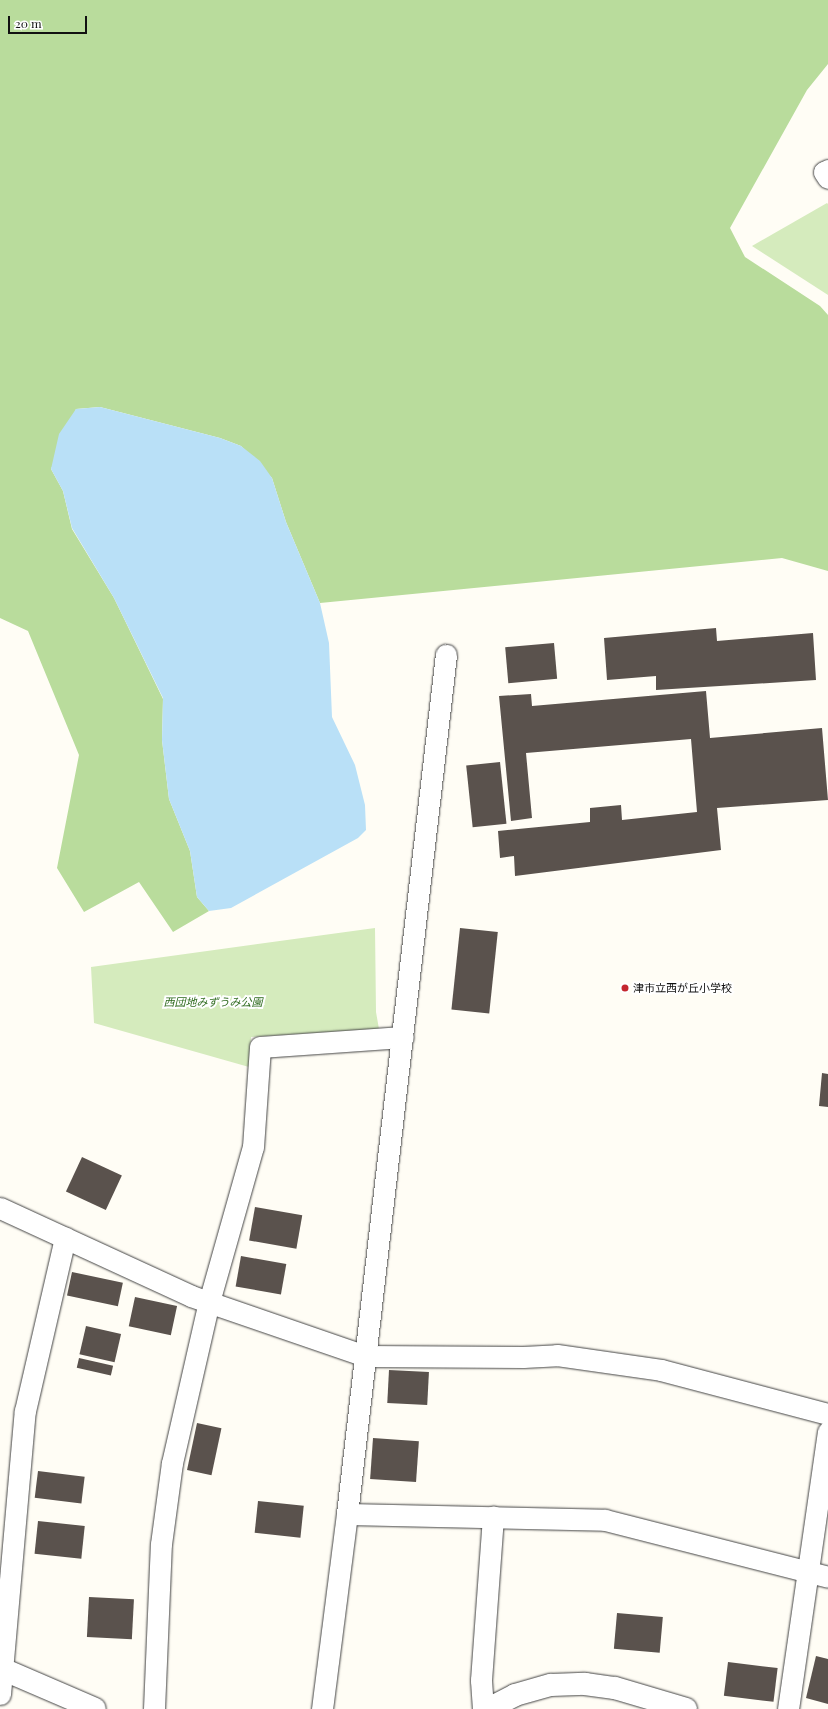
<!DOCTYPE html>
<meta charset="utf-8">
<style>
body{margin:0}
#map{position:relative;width:828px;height:1709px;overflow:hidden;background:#fffdf5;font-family:"Playfair Display","Noto Sans JP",serif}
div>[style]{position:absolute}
.green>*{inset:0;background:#d5ebbd}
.forest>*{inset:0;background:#b9dc9c}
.water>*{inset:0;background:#b9e0f7}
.building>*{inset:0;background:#5a524d;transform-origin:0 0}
.roads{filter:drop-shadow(0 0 1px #444) drop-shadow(0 0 1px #444)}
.minor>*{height:21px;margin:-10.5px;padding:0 10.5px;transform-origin:10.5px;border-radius:10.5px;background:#fff}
.tertiary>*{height:22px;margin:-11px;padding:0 11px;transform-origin:11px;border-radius:11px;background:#fff}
.dots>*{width:11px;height:11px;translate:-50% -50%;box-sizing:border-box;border:2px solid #fff;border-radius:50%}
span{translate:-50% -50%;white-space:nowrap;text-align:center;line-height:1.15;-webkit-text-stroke:4px #fff;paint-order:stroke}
.poi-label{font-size:11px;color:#111}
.left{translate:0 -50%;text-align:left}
.park-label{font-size:11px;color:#2f6b1f;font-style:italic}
.scale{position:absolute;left:8px;top:16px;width:79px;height:18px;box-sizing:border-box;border:2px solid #111;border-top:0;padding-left:5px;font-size:12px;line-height:14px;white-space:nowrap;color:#111;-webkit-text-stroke:3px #fff;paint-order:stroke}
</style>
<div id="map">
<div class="green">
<i style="clip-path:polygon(827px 203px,828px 204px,828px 295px,752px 246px)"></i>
<i style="clip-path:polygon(375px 928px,376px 1012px,379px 1029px,251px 1037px,249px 1067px,94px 1023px,91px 967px)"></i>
</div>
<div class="forest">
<i style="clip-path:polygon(0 0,828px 0,828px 64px,807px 90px,730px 228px,745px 257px,820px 306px,828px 315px,828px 571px,782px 558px,320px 603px,286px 522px,272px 478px,241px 446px,220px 438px,100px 407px,76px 409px,51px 469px,63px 491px,72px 529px,114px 598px,163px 699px,162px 740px,169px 799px,190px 851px,197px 897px,209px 911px,173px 932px,139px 882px,84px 912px,57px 868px,79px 755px,28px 631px,0 618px)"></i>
</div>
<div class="water">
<i style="clip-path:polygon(100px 407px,220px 438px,241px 446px,260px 461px,272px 478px,286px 522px,320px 603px,329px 643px,332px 717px,355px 765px,365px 805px,366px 830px,358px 838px,231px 908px,209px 911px,197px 897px,190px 851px,169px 799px,162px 740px,163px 698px,114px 598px,72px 528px,63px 491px,51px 469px,59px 434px,76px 409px)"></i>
</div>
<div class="building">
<i style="clip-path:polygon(716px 628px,717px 641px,813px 633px,816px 680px,656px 690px,656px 676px,607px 680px,604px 638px)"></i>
<i style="left:554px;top:643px;width:36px;height:49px;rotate:85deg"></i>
<i style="clip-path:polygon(706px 691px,710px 738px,822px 728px,828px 800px,717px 808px,721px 850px,515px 876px,514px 856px,500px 858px,498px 831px,590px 822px,590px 808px,621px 805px,622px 820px,697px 812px,691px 739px,526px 753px,532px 818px,511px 821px,499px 696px,531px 694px,532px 706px)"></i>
<i style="left:500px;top:762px;width:62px;height:34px;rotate:84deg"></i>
<i style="left:460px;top:928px;width:38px;height:82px;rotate:6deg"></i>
<i style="clip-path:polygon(822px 1073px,828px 1074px,828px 1107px,819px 1106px)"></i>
<i style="left:82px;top:1157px;width:44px;height:38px;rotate:25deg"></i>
<i style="left:255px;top:1207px;width:48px;height:34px;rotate:10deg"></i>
<i style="left:241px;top:1256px;width:46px;height:31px;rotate:10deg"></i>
<i style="left:72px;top:1272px;width:52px;height:24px;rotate:12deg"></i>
<i style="left:135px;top:1297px;width:43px;height:30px;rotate:12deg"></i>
<i style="left:86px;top:1326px;width:36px;height:29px;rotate:13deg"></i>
<i style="left:79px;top:1358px;width:35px;height:10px;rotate:13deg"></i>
<i style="left:389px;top:1370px;width:40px;height:33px;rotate:3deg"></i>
<i style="left:197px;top:1423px;width:25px;height:48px;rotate:12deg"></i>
<i style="left:373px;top:1438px;width:46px;height:41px;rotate:4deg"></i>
<i style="left:38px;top:1471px;width:47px;height:27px;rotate:7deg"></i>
<i style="left:258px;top:1501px;width:46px;height:32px;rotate:6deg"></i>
<i style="left:38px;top:1521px;width:47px;height:33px;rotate:6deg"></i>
<i style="left:89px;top:1597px;width:45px;height:40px;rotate:3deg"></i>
<i style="left:617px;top:1613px;width:46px;height:36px;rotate:5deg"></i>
<i style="clip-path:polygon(816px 1656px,828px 1659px,828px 1704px,806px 1698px)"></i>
<i style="left:728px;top:1662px;width:50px;height:34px;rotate:7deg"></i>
</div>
<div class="roads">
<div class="minor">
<i style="left:828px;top:170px;width:4px;rotate:153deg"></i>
<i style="left:824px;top:172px;width:7px;rotate:56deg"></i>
<i style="left:0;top:1208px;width:210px;rotate:24.7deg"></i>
<i style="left:191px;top:1296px;width:184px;rotate:19deg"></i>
<i style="left:365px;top:1356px;width:158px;rotate:0.4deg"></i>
<i style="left:523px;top:1357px;width:34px;rotate:-3deg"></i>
<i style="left:557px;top:1355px;width:105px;rotate:8.2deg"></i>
<i style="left:661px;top:1370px;width:173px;rotate:14.8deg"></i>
<i style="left:347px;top:1514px;width:258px;rotate:1.3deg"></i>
<i style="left:605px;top:1520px;width:230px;rotate:14.3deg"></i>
<i style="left:0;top:1694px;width:284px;rotate:-85deg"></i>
<i style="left:25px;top:1411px;width:178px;rotate:-77deg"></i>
<i style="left:154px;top:1709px;width:165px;rotate:-87.6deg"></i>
<i style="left:161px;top:1544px;width:82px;rotate:-82.3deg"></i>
<i style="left:172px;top:1463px;width:165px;rotate:-77.1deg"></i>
<i style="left:209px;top:1302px;width:161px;rotate:-74.2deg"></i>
<i style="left:253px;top:1147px;width:100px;rotate:-86deg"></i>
<i style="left:260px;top:1047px;width:143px;rotate:-4deg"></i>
<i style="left:322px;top:1709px;width:197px;rotate:-82.7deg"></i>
<i style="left:347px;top:1514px;width:865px;rotate:-83.43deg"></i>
<i style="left:483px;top:1709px;width:29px;rotate:-94deg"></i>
<i style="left:481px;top:1680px;width:164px;rotate:-85.8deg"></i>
<i style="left:788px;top:1709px;width:280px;rotate:-81.8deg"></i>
</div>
<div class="tertiary">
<i style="left:0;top:1668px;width:103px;rotate:23.3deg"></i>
<i style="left:488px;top:1709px;width:30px;rotate:-27deg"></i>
<i style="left:515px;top:1695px;width:37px;rotate:-16deg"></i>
<i style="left:551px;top:1685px;width:34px;rotate:-2deg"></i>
<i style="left:585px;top:1684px;width:30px;rotate:8deg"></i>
<i style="left:615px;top:1688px;width:74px;rotate:16.5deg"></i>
</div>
</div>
<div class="dots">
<i style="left:625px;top:988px;background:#c4262e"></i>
</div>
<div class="poi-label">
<span class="left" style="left:633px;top:988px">津市立西が丘小学校</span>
</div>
<div class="park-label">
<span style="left:213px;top:1002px">西団地みずうみ公園</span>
</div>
<div class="scale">20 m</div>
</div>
